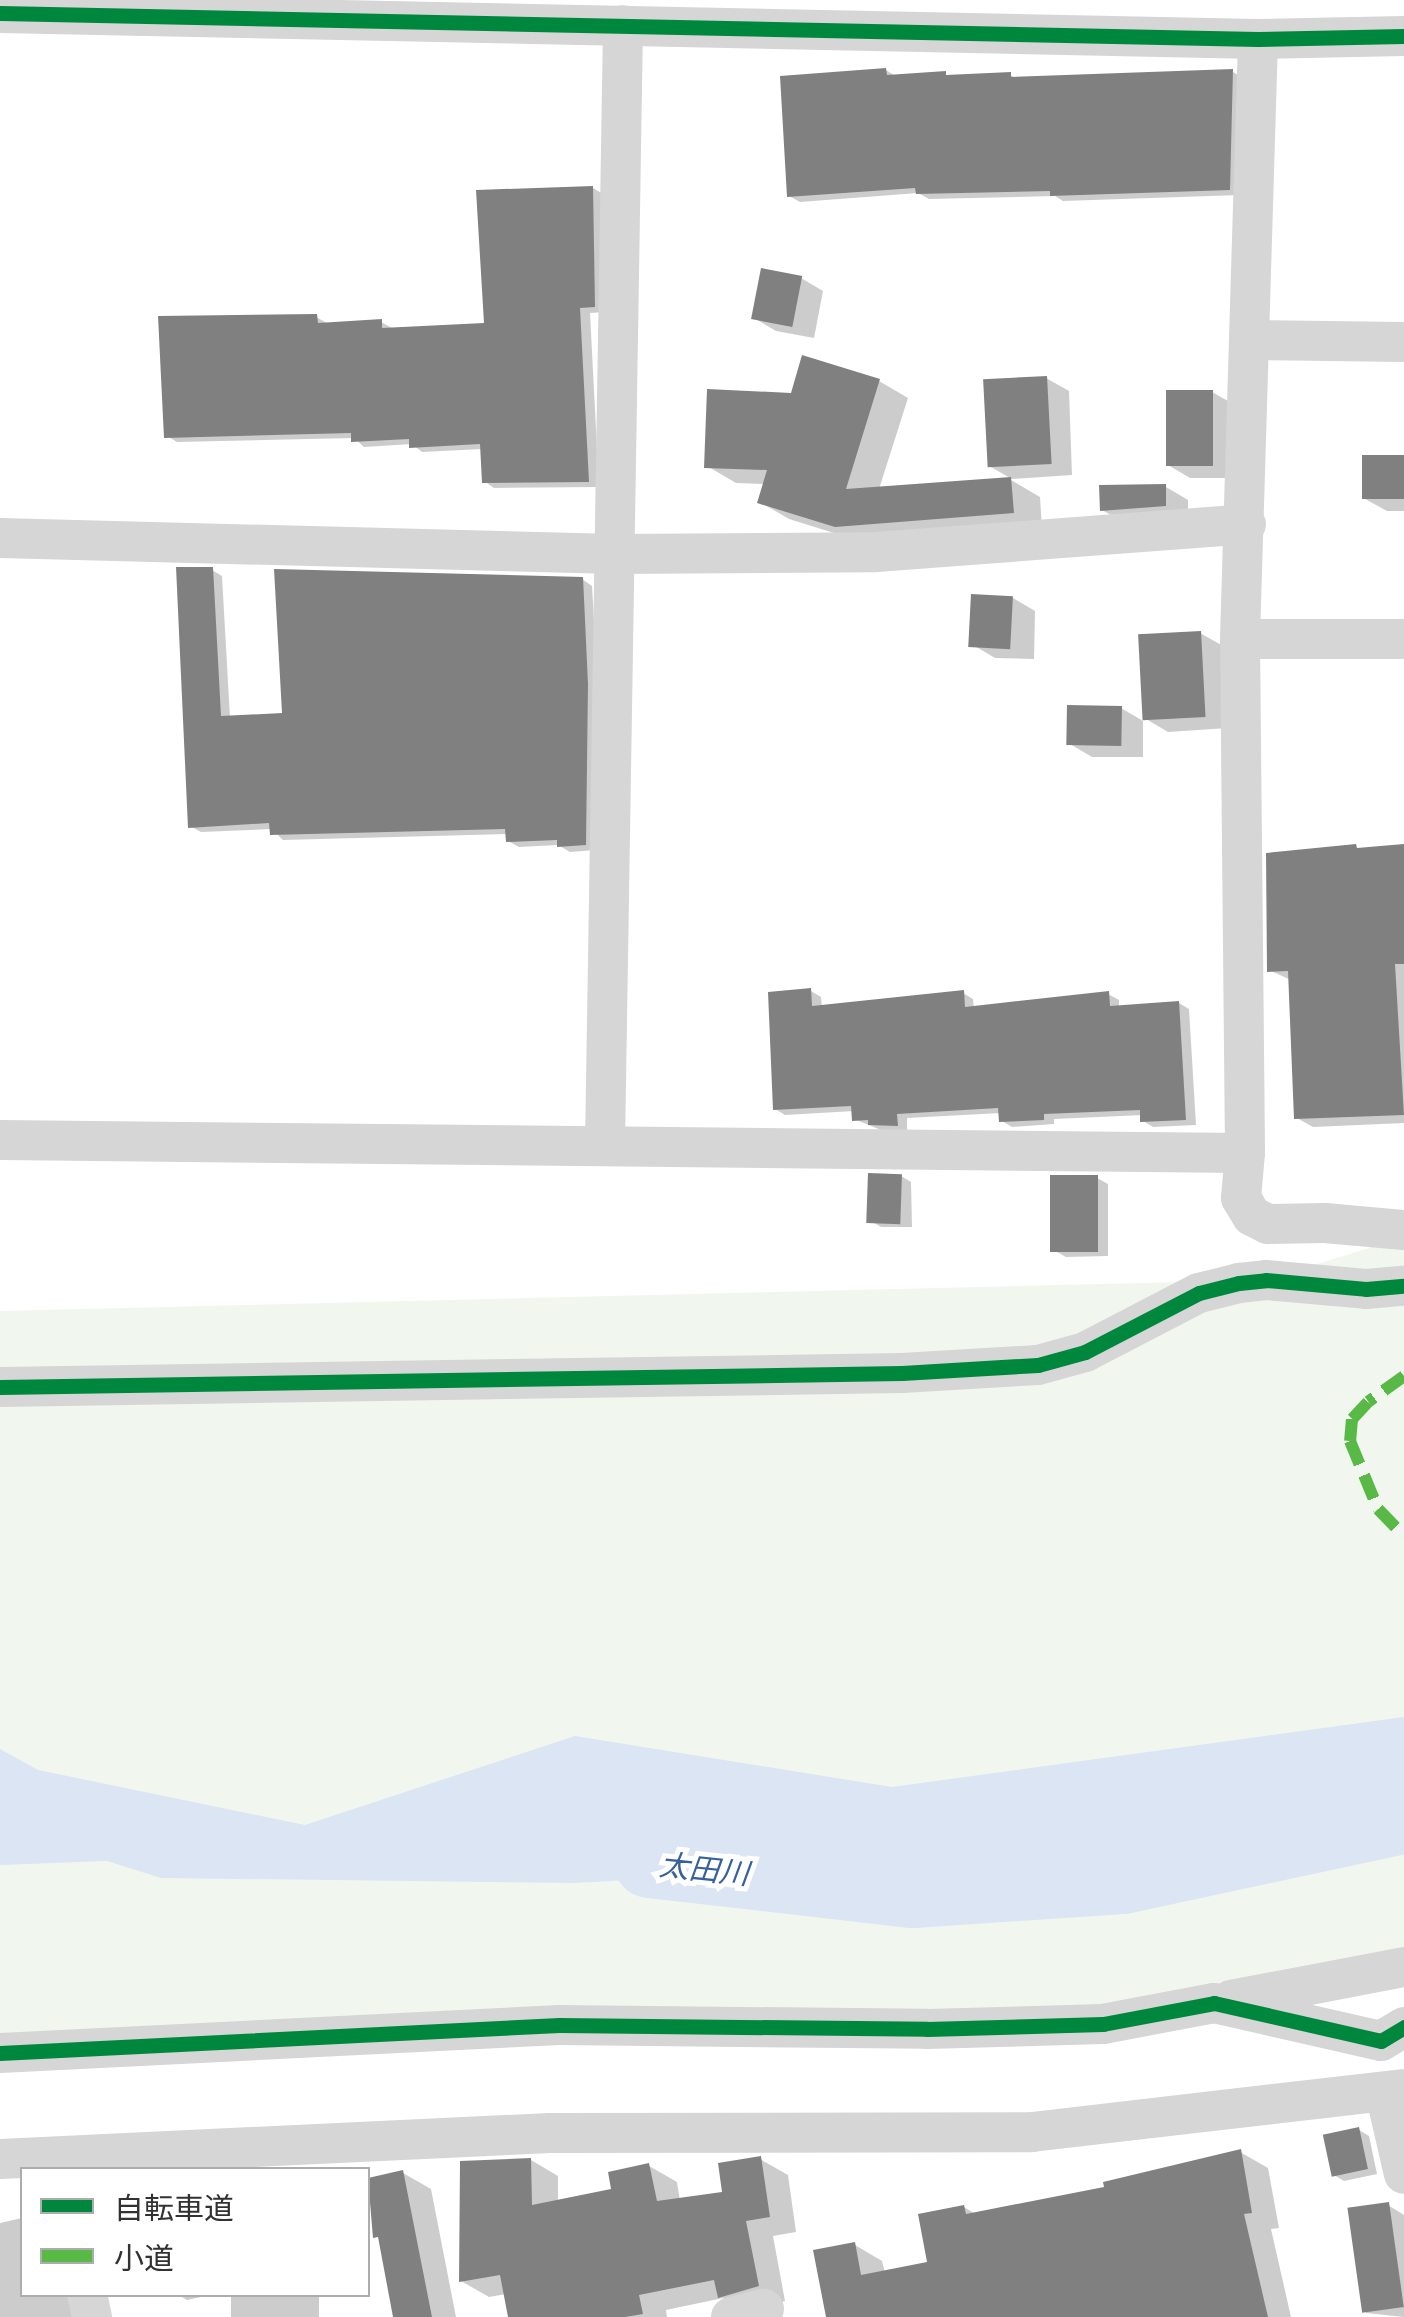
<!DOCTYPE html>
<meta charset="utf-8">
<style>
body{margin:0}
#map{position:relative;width:1404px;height:2317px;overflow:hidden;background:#fff;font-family:"DejaVu Sans","Noto Sans JP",sans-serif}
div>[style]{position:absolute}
.green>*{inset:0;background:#f1f7ee}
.water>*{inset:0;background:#dbe5f4}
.shadow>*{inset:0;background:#0003;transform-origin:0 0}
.river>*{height:70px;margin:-35px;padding:0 35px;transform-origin:35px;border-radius:35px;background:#dbe5f4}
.building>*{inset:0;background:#808080;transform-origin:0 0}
.minor>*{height:40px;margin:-20px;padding:0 20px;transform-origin:20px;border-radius:20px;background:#d6d6d6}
.quiet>*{height:12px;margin-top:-6px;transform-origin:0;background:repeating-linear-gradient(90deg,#58b947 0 25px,transparent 0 37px)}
.cycleway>*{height:15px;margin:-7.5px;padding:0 7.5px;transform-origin:7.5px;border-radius:7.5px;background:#00873e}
span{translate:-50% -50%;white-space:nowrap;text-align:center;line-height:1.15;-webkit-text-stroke:10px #fff;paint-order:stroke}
.water-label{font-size:30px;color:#37619d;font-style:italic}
.legend{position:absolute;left:20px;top:2167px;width:350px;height:130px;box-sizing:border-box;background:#fff;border:2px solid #adadad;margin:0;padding:12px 18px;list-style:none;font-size:30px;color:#323232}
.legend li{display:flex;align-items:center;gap:20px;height:50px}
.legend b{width:50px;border:2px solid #adadad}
</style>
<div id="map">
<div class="green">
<i style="clip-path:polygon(1404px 1237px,1404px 1964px,1103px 2024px,0 2064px,0 1311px,1266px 1280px)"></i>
</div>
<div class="water">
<i style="clip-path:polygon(1404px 1717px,1404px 1811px,1095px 1854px,575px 1883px,161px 1878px,0 1827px,0 1749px,38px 1770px,305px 1825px,575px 1736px,892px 1787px)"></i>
</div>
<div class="shadow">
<i style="clip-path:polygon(886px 70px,897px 77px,1010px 75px,1018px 79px,1233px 72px,1243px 78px,1240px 195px,1063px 201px,1055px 196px,929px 199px,918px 193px,800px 202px,789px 196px)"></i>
<i style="clip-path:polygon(593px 188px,603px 194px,604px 312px,590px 313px,599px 487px,494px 488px,484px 481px,482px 449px,422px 452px,412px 444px,364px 447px,354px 438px,177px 442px,167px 436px,316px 317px,327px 323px,381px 322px,392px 328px,486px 325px)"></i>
<i style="clip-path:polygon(801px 278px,823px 291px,814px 338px,776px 331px,754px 318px)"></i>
<i style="clip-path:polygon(1046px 378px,1069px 391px,1072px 475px,1012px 479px,989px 466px)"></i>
<i style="clip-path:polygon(879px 381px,908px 398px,879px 489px,1011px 480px,1040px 497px,1042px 529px,866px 543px,789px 519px,760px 502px,766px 484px,736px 483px,707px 466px)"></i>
<i style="clip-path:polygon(1212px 392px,1235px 405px,1235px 478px,1190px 478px,1168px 465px)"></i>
<i style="clip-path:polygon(1404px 458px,1404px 511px,1387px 511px,1365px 499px)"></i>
<i style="clip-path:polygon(1166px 487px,1188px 500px,1188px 518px,1125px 523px,1102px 510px)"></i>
<i style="clip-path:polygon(212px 570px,222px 576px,230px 718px,285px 715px,582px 579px,592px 586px,598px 691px,596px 850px,570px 852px,558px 845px,519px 847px,508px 841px,508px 834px,283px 840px,272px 829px,201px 832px,190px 826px)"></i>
<i style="clip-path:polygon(1013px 598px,1035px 611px,1034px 659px,995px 658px,973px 645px)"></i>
<i style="clip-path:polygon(1200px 633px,1223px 646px,1228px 728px,1168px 732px,1146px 719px)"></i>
<i style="clip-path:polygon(1121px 708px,1143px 721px,1143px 757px,1092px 757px,1070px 744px)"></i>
<i style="clip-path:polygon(1404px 846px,1404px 1123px,1313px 1127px,1297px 1118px,1291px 980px,1269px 970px)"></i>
<i style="clip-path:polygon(811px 991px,821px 997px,822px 1008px,963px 993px,973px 999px,974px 1009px,1108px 994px,1119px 1000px,1119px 1008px,1179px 1003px,1189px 1009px,1196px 1125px,1153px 1127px,1143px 1121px,1143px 1115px,1054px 1119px,1054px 1124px,1012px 1127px,1002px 1121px,1001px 1113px,907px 1118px,907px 1130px,881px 1130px,854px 1119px,854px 1111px,785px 1115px,775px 1109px)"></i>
<i style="clip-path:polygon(901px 1176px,911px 1182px,912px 1227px,881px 1227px,871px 1221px)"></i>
<i style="clip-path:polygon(1097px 1178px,1108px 1184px,1108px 1256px,1066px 1257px,1055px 1251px)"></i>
<i style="clip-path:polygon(1359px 2130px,1369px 2136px,1377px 2174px,1344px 2181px,1334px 2175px)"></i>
<i style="clip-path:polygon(1240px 2152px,1268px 2168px,1279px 2228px,1271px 2229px,1291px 2317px,832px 2317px,855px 2245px,882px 2261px,885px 2273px,930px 2264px,964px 2207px,977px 2215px,1107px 2189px)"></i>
<i style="clip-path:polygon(760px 2159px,788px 2175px,796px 2232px,773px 2236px,785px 2301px,747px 2312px,723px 2298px,666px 2310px,667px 2317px,510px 2317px,506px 2294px,489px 2297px,461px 2281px,531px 2160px,558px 2176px,558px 2202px,614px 2191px,649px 2166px,677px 2182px,680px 2201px,725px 2194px)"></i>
<i style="clip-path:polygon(403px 2173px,431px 2189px,456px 2317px,395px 2317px,368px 2180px)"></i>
<i style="clip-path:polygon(1388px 2205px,1404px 2215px,1404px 2317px,1366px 2313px)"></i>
<i style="clip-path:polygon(22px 2218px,22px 2294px,72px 2294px,77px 2317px,0 2317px,0 2223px)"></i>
<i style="clip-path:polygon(177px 2294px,215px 2294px,187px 2300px)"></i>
<i style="left:231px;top:2294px;width:88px;height:24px"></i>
</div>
<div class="river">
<i style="left:0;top:1830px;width:103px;rotate:-2.2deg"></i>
<i style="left:649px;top:1863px;width:266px;rotate:6.5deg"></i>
<i style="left:913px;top:1893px;width:210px;rotate:-3.8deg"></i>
<i style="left:1123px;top:1879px;width:287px;rotate:-12.1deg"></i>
</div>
<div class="building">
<i style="clip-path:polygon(886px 68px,887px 75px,946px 71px,946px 75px,1011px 72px,1011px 77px,1233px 69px,1230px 190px,1050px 196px,1050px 191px,916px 194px,915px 188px,787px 197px,780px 76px)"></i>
<i style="clip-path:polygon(593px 186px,595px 307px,580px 308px,589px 482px,482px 483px,480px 444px,409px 448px,409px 439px,351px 442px,351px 433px,164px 438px,158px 316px,317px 314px,318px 323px,382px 319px,382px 328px,484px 323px,476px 190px)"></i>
<i style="left:761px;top:268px;width:42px;height:52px;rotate:11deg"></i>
<i style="clip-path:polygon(802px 355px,880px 379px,846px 489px,1011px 477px,1014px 513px,835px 527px,757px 503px,767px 470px,704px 468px,707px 389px,791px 393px)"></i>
<i style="left:1047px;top:376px;width:88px;height:64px;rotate:87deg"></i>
<i style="left:1166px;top:390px;width:47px;height:76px"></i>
<i style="left:1404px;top:455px;width:44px;height:42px;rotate:90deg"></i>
<i style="clip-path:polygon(1166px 484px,1166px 506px,1100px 511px,1099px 485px)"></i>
<i style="clip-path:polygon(176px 567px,213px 567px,221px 716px,282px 713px,274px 569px,583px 577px,588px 684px,586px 845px,557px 847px,557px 840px,506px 842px,505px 829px,270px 835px,269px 823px,188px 828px)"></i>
<i style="left:971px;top:594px;width:42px;height:53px;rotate:3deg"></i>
<i style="left:1201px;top:631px;width:86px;height:63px;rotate:87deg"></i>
<i style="left:1067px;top:705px;width:55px;height:40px;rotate:1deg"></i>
<i style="clip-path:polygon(1356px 844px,1357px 848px,1404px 844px,1404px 964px,1395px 964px,1404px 1115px,1294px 1119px,1288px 971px,1267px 972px,1266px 853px)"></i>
<i style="clip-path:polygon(811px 988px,812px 1006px,964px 990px,965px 1007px,1109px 991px,1110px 1006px,1179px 1001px,1186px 1120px,1140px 1122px,1140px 1110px,1044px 1114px,1044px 1120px,999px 1122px,998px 1108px,897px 1114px,898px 1126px,868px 1125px,868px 1120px,852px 1121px,851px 1106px,773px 1110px,768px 992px)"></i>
<i style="left:868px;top:1173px;width:34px;height:50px;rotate:2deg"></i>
<i style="left:1050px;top:1175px;width:48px;height:77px"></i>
<i style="left:1359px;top:2127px;width:43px;height:37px;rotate:78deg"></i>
<i style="clip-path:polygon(1241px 2149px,1252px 2213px,1244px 2214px,1268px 2317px,826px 2317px,813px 2250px,855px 2242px,861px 2275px,927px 2262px,918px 2214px,964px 2205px,966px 2214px,1104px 2187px,1103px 2182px)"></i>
<i style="clip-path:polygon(761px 2156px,770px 2217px,746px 2221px,759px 2286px,718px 2298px,714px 2280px,639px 2295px,643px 2314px,625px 2317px,508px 2317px,500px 2275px,459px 2282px,460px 2161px,531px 2158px,532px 2205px,611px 2189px,608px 2172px,649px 2163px,657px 2201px,722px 2192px,718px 2163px)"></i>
<i style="clip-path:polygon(403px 2170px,432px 2317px,393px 2317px,378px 2237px,373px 2238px,368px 2178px)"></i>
<i style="left:1389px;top:2202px;width:106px;height:42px;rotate:82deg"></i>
</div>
<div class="minor">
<i style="left:0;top:13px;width:1258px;rotate:1.18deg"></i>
<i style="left:1258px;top:39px;width:146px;rotate:-1.2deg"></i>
<i style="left:1258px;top:39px;width:600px;rotate:91.72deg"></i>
<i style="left:1240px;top:639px;width:514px;rotate:89.44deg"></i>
<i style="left:1245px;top:1153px;width:45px;rotate:95.1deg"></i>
<i style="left:1241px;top:1198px;width:21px;rotate:59deg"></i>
<i style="left:1252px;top:1216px;width:18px;rotate:27deg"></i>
<i style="left:1268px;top:1224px;width:57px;rotate:-1deg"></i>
<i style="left:1325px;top:1223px;width:79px;rotate:5.1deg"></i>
<i style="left:1249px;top:340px;width:155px;rotate:0.7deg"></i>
<i style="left:0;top:538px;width:615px;rotate:1.49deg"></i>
<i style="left:615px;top:554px;width:261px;rotate:-0.4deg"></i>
<i style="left:876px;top:552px;width:371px;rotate:-4.3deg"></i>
<i style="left:1240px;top:639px;width:164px"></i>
<i style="left:0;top:1140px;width:1245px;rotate:0.6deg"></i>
<i style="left:605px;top:1146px;width:1121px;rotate:-89.08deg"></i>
<i style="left:0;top:1387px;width:902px;rotate:-0.89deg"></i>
<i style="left:902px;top:1373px;width:136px;rotate:-3.4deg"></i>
<i style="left:1038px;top:1365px;width:49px;rotate:-15.5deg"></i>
<i style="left:1085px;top:1352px;width:128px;rotate:-27.4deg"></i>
<i style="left:1199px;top:1293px;width:41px;rotate:-14deg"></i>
<i style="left:1239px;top:1283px;width:27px;rotate:-6deg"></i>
<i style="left:1266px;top:1280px;width:100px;rotate:5.1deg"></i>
<i style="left:1366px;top:1289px;width:38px;rotate:-5deg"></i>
<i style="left:1231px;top:2000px;width:176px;rotate:-10.8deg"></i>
<i style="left:0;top:2053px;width:560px;rotate:-2.87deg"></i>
<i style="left:559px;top:2025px;width:368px;rotate:0.6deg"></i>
<i style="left:927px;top:2029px;width:176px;rotate:-1.6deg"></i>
<i style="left:1103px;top:2024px;width:113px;rotate:-10.7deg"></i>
<i style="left:1214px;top:2003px;width:171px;rotate:12.8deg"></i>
<i style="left:1381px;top:2041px;width:27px;rotate:-31deg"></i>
<i style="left:1385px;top:2092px;width:84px;rotate:77deg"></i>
<i style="left:0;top:2159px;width:551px;rotate:-2.71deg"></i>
<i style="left:550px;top:2133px;width:482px;rotate:-0.1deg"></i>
<i style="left:1032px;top:2132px;width:374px;rotate:-6.6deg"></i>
<i style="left:87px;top:2294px;width:24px;rotate:78deg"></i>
<i style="left:731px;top:2317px;width:34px;rotate:-14deg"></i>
</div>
<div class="quiet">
<i style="left:1404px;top:1376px;width:44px;rotate:144.2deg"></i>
<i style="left:1368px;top:1402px;width:23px;rotate:133deg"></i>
<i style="left:1352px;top:1419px;width:22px;rotate:95deg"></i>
<i style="left:1350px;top:1441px;width:74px;rotate:67.6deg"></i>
<i style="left:1378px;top:1509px;width:37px;rotate:46deg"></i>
</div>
<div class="cycleway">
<i style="left:0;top:13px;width:1258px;rotate:1.18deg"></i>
<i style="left:1258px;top:39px;width:146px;rotate:-1.2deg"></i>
<i style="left:0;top:1387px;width:902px;rotate:-0.89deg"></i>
<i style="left:902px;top:1373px;width:136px;rotate:-3.4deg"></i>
<i style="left:1038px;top:1365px;width:49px;rotate:-15.5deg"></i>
<i style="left:1085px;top:1352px;width:128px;rotate:-27.4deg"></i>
<i style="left:1199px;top:1293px;width:41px;rotate:-14deg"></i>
<i style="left:1239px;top:1283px;width:27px;rotate:-6deg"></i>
<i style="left:1266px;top:1280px;width:100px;rotate:5.1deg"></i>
<i style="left:1366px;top:1289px;width:38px;rotate:-5deg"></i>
<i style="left:0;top:2053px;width:560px;rotate:-2.87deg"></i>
<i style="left:559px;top:2025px;width:368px;rotate:0.6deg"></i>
<i style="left:927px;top:2029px;width:176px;rotate:-1.6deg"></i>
<i style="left:1103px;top:2024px;width:113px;rotate:-10.7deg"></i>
<i style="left:1214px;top:2003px;width:171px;rotate:12.8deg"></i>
<i style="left:1381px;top:2041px;width:27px;rotate:-31deg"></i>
</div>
<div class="water-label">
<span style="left:704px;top:1870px;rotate:6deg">太田川</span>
</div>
<ul class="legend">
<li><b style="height:12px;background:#00873e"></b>自転車道</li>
<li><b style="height:12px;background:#58b947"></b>小道</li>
</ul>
</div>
